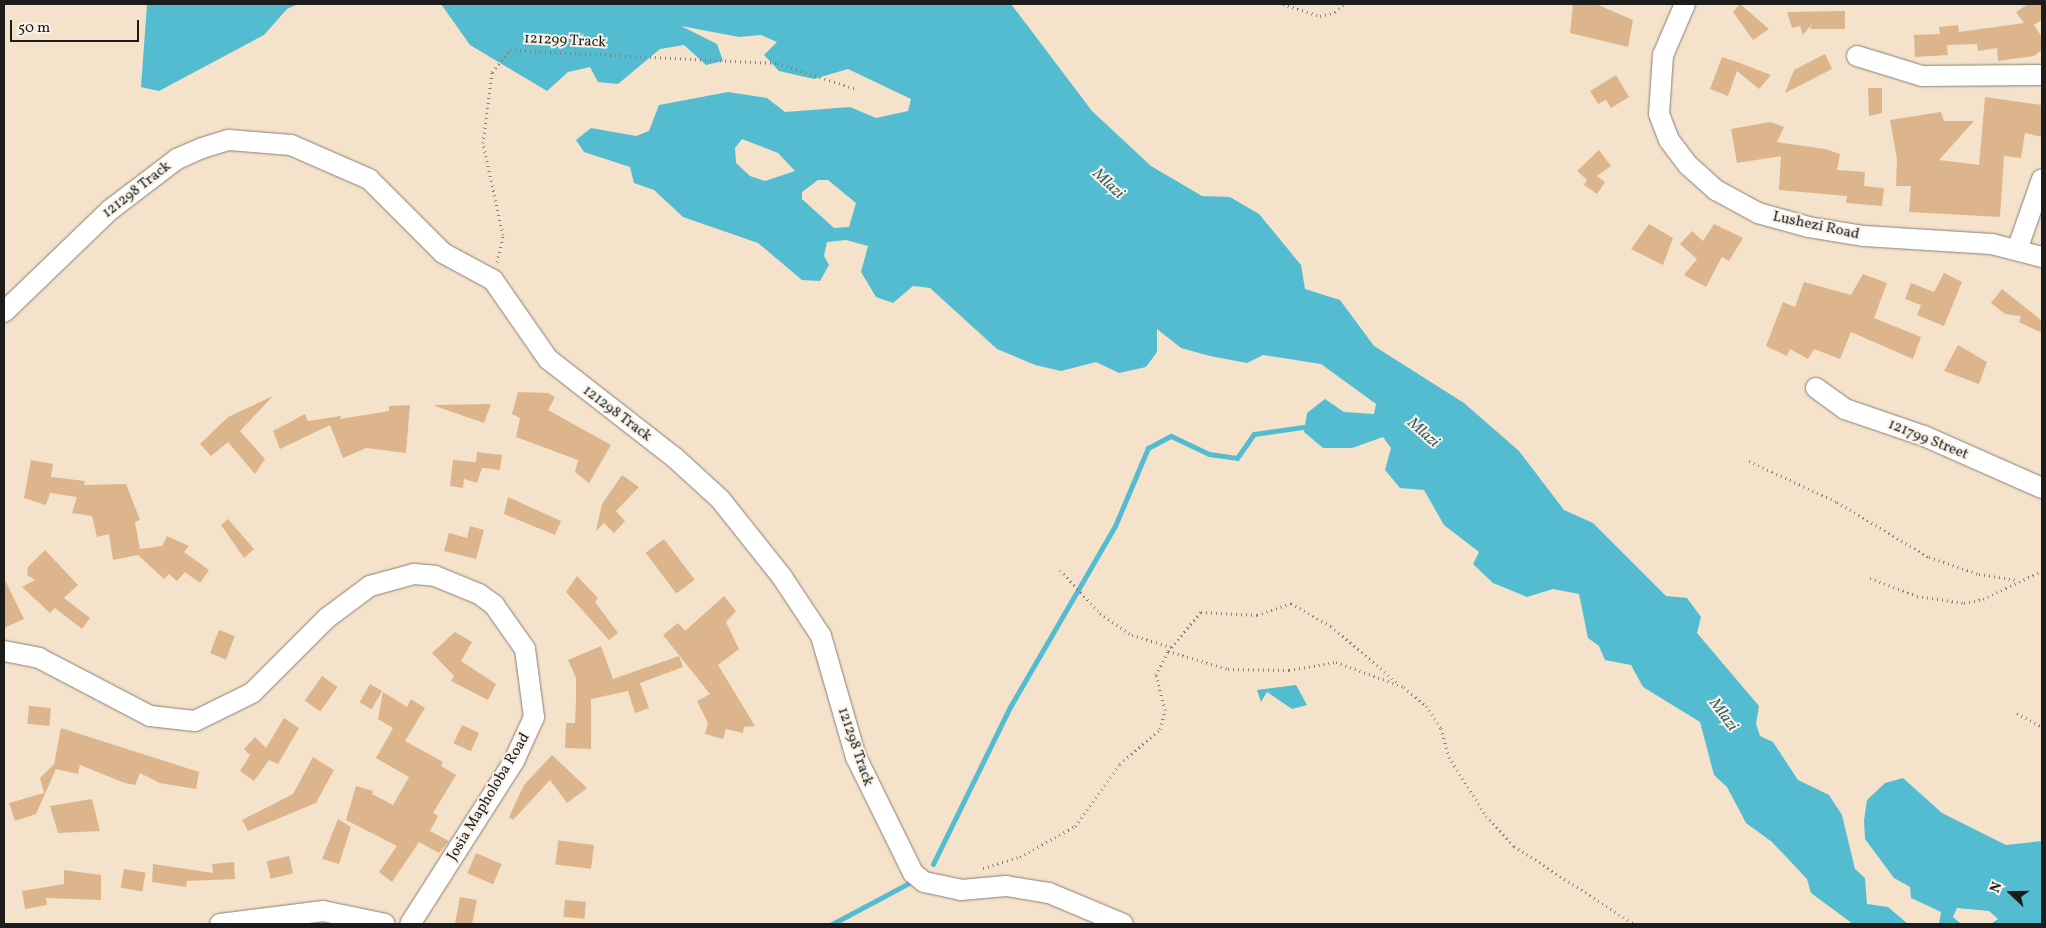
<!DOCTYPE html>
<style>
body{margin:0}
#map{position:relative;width:2046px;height:928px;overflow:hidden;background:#f5e2cb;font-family:Vollkorn,serif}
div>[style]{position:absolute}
.water>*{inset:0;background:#54bcd1}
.stream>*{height:5px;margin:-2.5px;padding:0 2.5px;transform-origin:2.5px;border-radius:2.5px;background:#54bcd1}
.building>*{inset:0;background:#ddb58c;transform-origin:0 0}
.path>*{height:3px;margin-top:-1.5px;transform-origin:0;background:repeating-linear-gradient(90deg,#887f74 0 1px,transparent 0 5px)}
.roads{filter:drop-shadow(0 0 1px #887f74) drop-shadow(0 0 1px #887f74)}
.minor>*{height:20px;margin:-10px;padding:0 10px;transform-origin:10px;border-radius:10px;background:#fff}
span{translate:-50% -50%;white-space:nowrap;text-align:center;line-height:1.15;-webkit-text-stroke:4px #f7f3e8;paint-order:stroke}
.street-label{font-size:15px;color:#1c1c1c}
.water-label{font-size:16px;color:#325c64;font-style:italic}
.frame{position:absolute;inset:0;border:5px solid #1c1c1c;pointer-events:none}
.north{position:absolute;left:1986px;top:868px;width:50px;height:50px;-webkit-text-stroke:4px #f7f3e8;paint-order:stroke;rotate:291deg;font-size:14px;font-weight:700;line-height:20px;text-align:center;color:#1c1c1c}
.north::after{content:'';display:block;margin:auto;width:18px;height:22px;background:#1c1c1c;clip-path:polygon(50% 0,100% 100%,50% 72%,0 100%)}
.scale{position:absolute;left:10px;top:20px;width:129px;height:22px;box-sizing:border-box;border:2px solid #1c1c1c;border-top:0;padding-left:6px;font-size:15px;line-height:18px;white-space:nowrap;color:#1c1c1c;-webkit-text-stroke:4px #f7f3e8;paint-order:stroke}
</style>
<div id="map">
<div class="water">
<i style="clip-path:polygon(147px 4px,298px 4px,287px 9px,264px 35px,159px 91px,141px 87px)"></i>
<i style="clip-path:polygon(evenodd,441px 4px,1011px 4px,1092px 111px,1151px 166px,1202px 196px,1230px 197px,1259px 214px,1301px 265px,1305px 289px,1340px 300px,1374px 346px,1464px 403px,1519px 451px,1564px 510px,1593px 523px,1666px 596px,1687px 598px,1701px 617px,1697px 633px,1759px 706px,1756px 724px,1760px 736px,1773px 742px,1798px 780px,1829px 795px,1842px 815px,1855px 869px,1865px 878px,1867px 904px,1888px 907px,1908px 924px,1853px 924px,1811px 893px,1807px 879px,1772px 842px,1746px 823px,1727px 787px,1714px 775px,1700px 722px,1643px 687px,1631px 665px,1605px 660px,1599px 646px,1588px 638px,1579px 594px,1553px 589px,1527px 597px,1493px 583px,1473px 564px,1479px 552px,1444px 525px,1424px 490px,1400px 488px,1385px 470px,1391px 448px,1383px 437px,1352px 448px,1323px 448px,1304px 432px,1307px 413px,1325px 399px,1344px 412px,1374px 414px,1376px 404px,1321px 364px,1263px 355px,1247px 363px,1210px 356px,1181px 348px,1157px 329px,1157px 352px,1146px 367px,1119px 373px,1096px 362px,1061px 371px,1035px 365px,997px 349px,930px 288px,913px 286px,893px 303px,876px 297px,861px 272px,868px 246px,846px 240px,827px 242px,824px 256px,829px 265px,820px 281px,802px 280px,758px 243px,683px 217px,654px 190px,634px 183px,630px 167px,584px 152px,576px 140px,591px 128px,636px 136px,649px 131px,659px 105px,728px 92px,767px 98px,785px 112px,850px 107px,876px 118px,908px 111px,911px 99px,848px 69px,814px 79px,779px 71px,764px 55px,777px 42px,761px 35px,739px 37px,681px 26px,717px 44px,723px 61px,706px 65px,684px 45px,660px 49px,618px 84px,598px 82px,590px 67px,568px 72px,547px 91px,470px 45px,441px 4px,742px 139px,778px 153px,795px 171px,765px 181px,750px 176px,736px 163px,735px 148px,742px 139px,441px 4px,818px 180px,828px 180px,856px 203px,849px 227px,834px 228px,802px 199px,802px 192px,818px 180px)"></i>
<i style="clip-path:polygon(1296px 685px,1307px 705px,1292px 709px,1267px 692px,1261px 702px,1257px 690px)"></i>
<i style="clip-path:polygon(1903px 778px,1942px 813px,2006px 845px,2042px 841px,2042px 924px,1991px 924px,1998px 919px,1989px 911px,1957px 908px,1953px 917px,1961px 924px,1939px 924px,1941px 912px,1911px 898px,1910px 887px,1894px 878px,1865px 839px,1864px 820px,1867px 800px,1885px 783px)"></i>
</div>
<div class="stream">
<i style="left:933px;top:864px;width:175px;rotate:-63.9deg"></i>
<i style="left:1010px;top:707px;width:209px;rotate:-59.9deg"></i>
<i style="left:1115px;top:526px;width:85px;rotate:-67.1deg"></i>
<i style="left:1148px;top:448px;width:26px;rotate:-28deg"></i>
<i style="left:1171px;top:436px;width:42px;rotate:25.3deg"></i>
<i style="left:1209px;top:454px;width:28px;rotate:8deg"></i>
<i style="left:1237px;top:458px;width:29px;rotate:-55deg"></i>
<i style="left:1254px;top:434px;width:57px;rotate:-8.1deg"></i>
<i style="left:832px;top:924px;width:87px;rotate:-28deg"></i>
</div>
<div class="building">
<i style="clip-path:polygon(1573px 4px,1596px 4px,1633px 20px,1628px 47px,1570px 33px)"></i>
<i style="clip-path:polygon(1740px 4px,1769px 29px,1753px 40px,1733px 12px)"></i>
<i style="clip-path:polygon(2028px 4px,2042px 4px,2042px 20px,2034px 25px,2042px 37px,2042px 50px,2034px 56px,1998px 61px,1997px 48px,1978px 51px,1977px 44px,1947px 45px,1948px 55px,1915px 57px,1914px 35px,1940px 34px,1939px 27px,1958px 25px,1959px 32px,2024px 23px,2016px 12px)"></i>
<i style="clip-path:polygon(1845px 11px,1845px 29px,1810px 29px,1812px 24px,1803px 35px,1800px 26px,1792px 28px,1787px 12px)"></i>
<i style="clip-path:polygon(1825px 54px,1832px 69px,1785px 93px,1794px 70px)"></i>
<i style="clip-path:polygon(1722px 57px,1740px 63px,1771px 75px,1759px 89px,1737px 71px,1728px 96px,1710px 89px)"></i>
<i style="clip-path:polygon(1616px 75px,1629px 97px,1611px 108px,1606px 100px,1598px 104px,1590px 91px)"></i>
<i style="clip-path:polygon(1868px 88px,1882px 88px,1882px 113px,1869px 116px)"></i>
<i style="clip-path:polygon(1985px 97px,2042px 105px,2042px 137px,2025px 133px,2021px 158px,2004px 156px,2000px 217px,1909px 212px,1911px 186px,1896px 186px,1897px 159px,1890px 120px,1941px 112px,1944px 121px,1974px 121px,1939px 160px,1979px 165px)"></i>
<i style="clip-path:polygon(1770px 122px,1784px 127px,1777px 142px,1825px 149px,1840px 154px,1837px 170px,1865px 172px,1864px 186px,1884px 188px,1882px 206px,1846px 203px,1847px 196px,1779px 190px,1781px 156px,1737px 163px,1731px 129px)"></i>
<i style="clip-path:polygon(1599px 150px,1611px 166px,1597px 176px,1605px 182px,1597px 194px,1584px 185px,1587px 180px,1577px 171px)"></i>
<i style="clip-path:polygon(1649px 224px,1673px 238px,1663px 265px,1631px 249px)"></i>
<i style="clip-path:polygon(1714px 224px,1743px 238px,1729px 261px,1722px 257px,1706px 287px,1684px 275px,1697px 259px,1680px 244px,1692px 231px,1703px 241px)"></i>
<i style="clip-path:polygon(1944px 273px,1962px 282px,1944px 326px,1917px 315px,1921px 305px,1905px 299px,1911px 283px,1934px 292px)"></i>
<i style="clip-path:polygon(1863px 274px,1887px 283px,1874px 318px,1921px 337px,1913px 359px,1851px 332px,1840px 359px,1814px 349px,1808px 359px,1790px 349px,1787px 356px,1766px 346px,1783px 302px,1795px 307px,1804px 282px,1851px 295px)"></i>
<i style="clip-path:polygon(2002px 289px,2042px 321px,2042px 333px,2019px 322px,2021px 316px,2005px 314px,1991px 303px)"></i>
<i style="clip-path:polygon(1958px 345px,1987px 362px,1979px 384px,1944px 371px)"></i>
<i style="clip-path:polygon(518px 392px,548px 393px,555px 397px,548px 410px,611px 445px,589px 483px,575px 472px,578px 460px,516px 437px,520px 418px,512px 414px)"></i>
<i style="clip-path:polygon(273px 396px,240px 431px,265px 459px,255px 474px,228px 442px,211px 456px,200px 444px,228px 417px)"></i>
<i style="clip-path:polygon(491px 404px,484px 423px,435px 406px,435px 405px)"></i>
<i style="clip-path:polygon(410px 405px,406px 453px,366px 448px,343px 458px,330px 425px,280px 449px,273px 431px,305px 414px,308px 421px,341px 416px,340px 419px,389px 411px,389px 406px)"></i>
<i style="clip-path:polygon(477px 452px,502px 455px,500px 470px,482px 468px,477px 483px,464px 479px,463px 488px,450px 486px,453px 460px,476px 462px)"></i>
<i style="clip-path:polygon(31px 460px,53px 464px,51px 477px,85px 481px,84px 485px,126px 484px,140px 520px,135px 522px,140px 549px,162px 546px,167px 536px,189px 546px,184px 552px,209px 570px,200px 583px,185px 572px,177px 581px,169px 574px,164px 579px,138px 555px,113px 560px,109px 534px,97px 537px,92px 516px,72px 513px,77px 497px,50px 493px,46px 505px,24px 498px)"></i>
<i style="clip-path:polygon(622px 475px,639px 487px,616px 511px,625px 521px,614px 533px,604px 523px,596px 531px,602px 504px)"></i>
<i style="clip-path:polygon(508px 497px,561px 521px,555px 535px,504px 514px)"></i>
<i style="clip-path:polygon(228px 519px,254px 549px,244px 558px,221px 525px)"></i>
<i style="clip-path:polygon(470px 526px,484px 530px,476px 559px,444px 551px,449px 533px,467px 538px)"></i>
<i style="left:664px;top:539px;width:51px;height:23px;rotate:53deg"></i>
<i style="clip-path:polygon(45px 550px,78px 585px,64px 598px,90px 618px,82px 629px,55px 608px,50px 613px,22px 587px,35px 580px,27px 575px,28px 567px)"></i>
<i style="clip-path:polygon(577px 576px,598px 598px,595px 602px,618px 633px,609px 640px,566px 592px)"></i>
<i style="clip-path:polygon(4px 578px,24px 619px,4px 628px)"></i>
<i style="clip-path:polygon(724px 596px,736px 611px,726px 622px,739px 649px,718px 665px,755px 726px,744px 727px,743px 733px,726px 729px,723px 739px,705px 734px,708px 723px,697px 701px,710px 694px,663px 635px,678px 623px,685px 631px)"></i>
<i style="left:219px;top:630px;width:17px;height:25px;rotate:21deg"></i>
<i style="clip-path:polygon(455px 632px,472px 642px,461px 661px,496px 684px,488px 700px,451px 681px,454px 676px,432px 653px)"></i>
<i style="clip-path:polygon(601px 646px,613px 679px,679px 656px,683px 667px,640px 683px,649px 708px,635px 713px,628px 691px,591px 699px,591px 749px,565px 748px,566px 723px,575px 723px,576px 700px,576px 678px,568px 660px)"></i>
<i style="left:322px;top:676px;width:19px;height:30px;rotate:35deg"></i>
<i style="left:370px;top:684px;width:14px;height:21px;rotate:30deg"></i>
<i style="clip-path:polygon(383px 692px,407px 707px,411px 699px,425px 708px,405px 741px,443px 762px,441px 766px,456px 775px,433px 813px,438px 816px,430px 831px,449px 841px,439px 853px,419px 842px,392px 882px,379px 872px,397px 846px,346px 820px,356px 786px,373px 791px,372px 794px,393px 805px,409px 777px,376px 758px,393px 728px,378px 719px)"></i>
<i style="left:29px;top:706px;width:22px;height:18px;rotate:5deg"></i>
<i style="clip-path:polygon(284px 718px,299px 728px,278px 764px,269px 760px,254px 781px,240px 771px,250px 755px,244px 749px,255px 737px,266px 748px)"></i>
<i style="left:462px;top:725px;width:19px;height:20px;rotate:25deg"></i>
<i style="clip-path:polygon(61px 728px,199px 772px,196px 789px,160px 783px,140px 773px,135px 785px,125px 783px,80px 765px,78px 774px,56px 769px,36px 814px,15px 821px,9px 803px,44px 793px,40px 778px,54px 764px)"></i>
<i style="clip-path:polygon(552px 755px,587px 788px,567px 803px,550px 780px,513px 820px,509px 817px,524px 785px)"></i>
<i style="clip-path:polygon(313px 757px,334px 770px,316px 803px,248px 831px,242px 820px,293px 794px)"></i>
<i style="clip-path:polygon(92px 799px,100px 831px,58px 833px,50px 806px)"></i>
<i style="clip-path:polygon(338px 819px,351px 827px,339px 864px,322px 859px)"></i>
<i style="left:594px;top:845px;width:24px;height:36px;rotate:97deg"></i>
<i style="left:476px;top:853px;width:28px;height:22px;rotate:23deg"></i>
<i style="left:289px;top:856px;width:18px;height:23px;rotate:77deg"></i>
<i style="clip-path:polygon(234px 862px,235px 879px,187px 881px,186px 887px,152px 882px,153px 864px,213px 873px,212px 864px)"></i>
<i style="left:124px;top:869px;width:22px;height:19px;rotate:10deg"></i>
<i style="clip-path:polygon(64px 870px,101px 875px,101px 900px,46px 898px,47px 905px,25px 909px,22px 891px,64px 884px)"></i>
<i style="clip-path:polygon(460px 897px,477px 900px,472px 924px,455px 924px)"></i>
<i style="left:565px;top:900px;width:21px;height:17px;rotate:5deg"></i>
</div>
<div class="path">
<i style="left:1283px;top:4px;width:39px;rotate:18deg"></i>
<i style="left:1320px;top:16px;width:16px;rotate:-15deg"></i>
<i style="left:1335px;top:12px;width:13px;rotate:-39deg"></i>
<i style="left:497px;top:262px;width:28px;rotate:-77deg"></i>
<i style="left:503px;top:235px;width:94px;rotate:-102.3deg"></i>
<i style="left:483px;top:143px;width:72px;rotate:-82.8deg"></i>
<i style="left:492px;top:72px;width:28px;rotate:-51deg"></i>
<i style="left:510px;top:50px;width:267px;rotate:2.8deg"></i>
<i style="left:777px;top:63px;width:83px;rotate:18.2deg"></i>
<i style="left:1749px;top:461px;width:97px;rotate:25deg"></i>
<i style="left:1837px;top:502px;width:107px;rotate:30.9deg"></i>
<i style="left:1929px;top:557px;width:53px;rotate:18.8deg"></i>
<i style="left:1979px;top:574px;width:38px;rotate:9deg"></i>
<i style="left:1060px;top:570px;width:59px;rotate:47.1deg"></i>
<i style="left:1100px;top:613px;width:39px;rotate:35deg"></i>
<i style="left:1132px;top:635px;width:41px;rotate:17.1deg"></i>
<i style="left:1870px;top:578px;width:50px;rotate:21deg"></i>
<i style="left:1917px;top:596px;width:48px;rotate:8.5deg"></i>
<i style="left:1964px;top:603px;width:19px;rotate:-12deg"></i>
<i style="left:1983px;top:599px;width:65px;rotate:-25.4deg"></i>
<i style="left:1168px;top:651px;width:51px;rotate:-49.8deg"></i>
<i style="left:1201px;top:612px;width:56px;rotate:3.1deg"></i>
<i style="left:1257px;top:615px;width:36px;rotate:-19deg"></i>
<i style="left:1291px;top:603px;width:46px;rotate:29.9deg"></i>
<i style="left:1331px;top:626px;width:89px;rotate:40.5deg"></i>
<i style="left:2017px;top:713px;width:29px;rotate:29deg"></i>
<i style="left:983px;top:868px;width:39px;rotate:-17deg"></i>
<i style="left:1020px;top:857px;width:63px;rotate:-29.4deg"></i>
<i style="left:1075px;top:826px;width:77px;rotate:-54deg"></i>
<i style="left:1120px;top:764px;width:53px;rotate:-41.2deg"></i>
<i style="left:1160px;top:729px;width:20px;rotate:-75deg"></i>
<i style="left:1165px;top:710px;width:36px;rotate:-104deg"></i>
<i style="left:1156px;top:675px;width:27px;rotate:-63deg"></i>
<i style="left:1168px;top:651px;width:63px;rotate:16.7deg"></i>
<i style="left:1228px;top:669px;width:61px;rotate:0.9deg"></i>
<i style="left:1289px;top:670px;width:48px;rotate:-9.7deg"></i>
<i style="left:1336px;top:662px;width:72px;rotate:20.2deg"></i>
<i style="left:1404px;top:687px;width:29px;rotate:41deg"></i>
<i style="left:1426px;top:706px;width:27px;rotate:56deg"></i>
<i style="left:1441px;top:728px;width:30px;rotate:75deg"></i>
<i style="left:1449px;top:757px;width:70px;rotate:57.9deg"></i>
<i style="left:1486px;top:816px;width:41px;rotate:47deg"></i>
<i style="left:1514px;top:846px;width:143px;rotate:33deg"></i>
</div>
<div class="roads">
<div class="minor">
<i style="left:1685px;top:4px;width:56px;rotate:113.3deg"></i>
<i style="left:1663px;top:55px;width:59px;rotate:93.9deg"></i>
<i style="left:1659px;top:114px;width:28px;rotate:69deg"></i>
<i style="left:1669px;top:140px;width:31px;rotate:53deg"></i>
<i style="left:1688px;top:165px;width:38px;rotate:42deg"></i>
<i style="left:1716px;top:190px;width:48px;rotate:28.7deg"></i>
<i style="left:1758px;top:213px;width:52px;rotate:15.6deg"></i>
<i style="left:1808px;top:227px;width:57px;rotate:9.1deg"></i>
<i style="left:1864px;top:236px;width:128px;rotate:3.6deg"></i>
<i style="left:1992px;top:244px;width:52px;rotate:14.6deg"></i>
<i style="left:1857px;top:56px;width:68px;rotate:17.1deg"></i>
<i style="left:1922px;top:76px;width:120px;rotate:-0.5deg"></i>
<i style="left:2017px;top:250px;width:75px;rotate:-70.6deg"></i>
<i style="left:4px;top:312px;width:147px;rotate:-43.9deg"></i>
<i style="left:110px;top:210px;width:84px;rotate:-37.3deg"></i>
<i style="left:177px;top:159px;width:27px;rotate:-24deg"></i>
<i style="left:202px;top:148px;width:28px;rotate:-17deg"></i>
<i style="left:229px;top:140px;width:62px;rotate:4.6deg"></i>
<i style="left:291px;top:145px;width:85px;rotate:23.6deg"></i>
<i style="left:369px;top:179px;width:105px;rotate:45deg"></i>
<i style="left:443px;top:253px;width:57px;rotate:28.4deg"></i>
<i style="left:493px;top:280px;width:96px;rotate:55.2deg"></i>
<i style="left:548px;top:359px;width:160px;rotate:37.9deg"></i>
<i style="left:674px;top:457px;width:62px;rotate:42.4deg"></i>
<i style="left:720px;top:499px;width:100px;rotate:51.5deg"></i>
<i style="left:782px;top:577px;width:71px;rotate:56.5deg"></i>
<i style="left:821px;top:636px;width:126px;rotate:73.9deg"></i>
<i style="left:856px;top:757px;width:129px;rotate:63.8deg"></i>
<i style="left:913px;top:873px;width:14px;rotate:39deg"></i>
<i style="left:924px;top:882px;width:38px;rotate:12deg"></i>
<i style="left:961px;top:890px;width:45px;rotate:-5.1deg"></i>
<i style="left:1006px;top:886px;width:44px;rotate:9.2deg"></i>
<i style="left:1049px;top:893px;width:80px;rotate:22.7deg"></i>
<i style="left:1816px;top:388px;width:36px;rotate:36deg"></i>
<i style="left:1845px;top:409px;width:83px;rotate:18.9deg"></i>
<i style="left:1924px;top:436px;width:129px;rotate:23.8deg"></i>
<i style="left:4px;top:651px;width:36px;rotate:11deg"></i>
<i style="left:39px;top:658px;width:125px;rotate:27.6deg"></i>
<i style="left:150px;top:716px;width:45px;rotate:6.3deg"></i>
<i style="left:195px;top:721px;width:64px;rotate:-26.2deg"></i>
<i style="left:252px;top:693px;width:106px;rotate:-45deg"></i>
<i style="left:327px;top:618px;width:54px;rotate:-36.7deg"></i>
<i style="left:370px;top:586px;width:46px;rotate:-15.3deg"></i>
<i style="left:414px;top:574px;width:21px;rotate:5deg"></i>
<i style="left:435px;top:576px;width:48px;rotate:22.2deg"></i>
<i style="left:479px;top:594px;width:19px;rotate:36deg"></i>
<i style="left:494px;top:605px;width:54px;rotate:54.8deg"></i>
<i style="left:525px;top:649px;width:69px;rotate:82.5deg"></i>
<i style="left:534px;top:717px;width:48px;rotate:114.4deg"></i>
<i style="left:514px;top:761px;width:193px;rotate:122.5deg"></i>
<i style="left:220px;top:924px;width:104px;rotate:-7.2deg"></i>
<i style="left:323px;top:911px;width:63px;rotate:11.8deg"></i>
</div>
</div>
<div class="street-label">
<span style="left:565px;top:41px;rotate:3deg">121299 Track</span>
<span style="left:137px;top:190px;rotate:-38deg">121298 Track</span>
<span style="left:1816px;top:226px;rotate:12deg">Lushezi Road</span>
<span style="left:617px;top:414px;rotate:37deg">121298 Track</span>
<span style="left:1928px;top:440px;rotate:22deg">121799 Street</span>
<span style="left:855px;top:747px;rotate:71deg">121298 Track</span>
<span style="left:489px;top:797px;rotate:-59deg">Josia Mapholoba Road</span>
</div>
<div class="water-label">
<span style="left:1108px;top:184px;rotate:43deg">Mlazi</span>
<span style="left:1423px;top:433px;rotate:41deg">Mlazi</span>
<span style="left:1723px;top:715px;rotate:54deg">Mlazi</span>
</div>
<div class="frame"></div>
<div class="north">N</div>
<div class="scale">50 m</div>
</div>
